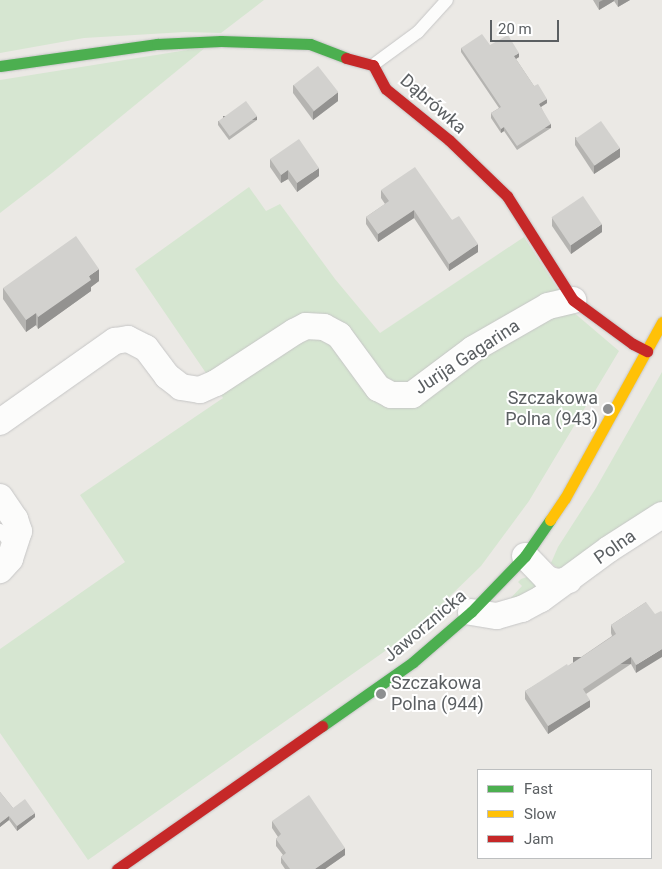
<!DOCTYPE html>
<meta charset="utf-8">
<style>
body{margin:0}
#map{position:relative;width:662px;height:869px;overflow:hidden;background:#ebe9e5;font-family:Roboto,sans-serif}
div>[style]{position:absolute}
.green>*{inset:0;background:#d6e6d1}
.roads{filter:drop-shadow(0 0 1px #c6c6c6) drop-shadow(0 0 1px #c6c6c6)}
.lane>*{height:12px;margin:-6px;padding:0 6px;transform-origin:6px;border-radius:6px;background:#fcfcfb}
.street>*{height:26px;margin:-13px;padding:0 13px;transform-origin:13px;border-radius:13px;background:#fcfcfb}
.fast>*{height:11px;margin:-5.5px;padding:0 5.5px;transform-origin:5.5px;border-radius:5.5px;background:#4caf50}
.slow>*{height:11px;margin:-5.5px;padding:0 5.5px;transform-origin:5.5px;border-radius:5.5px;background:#ffc107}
.jam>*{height:11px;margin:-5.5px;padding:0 5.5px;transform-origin:5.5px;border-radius:5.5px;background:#c62828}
.wall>*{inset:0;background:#b5b4b1}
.shaded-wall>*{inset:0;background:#939290;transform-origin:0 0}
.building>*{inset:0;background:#d2d1ce;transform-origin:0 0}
.dots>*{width:14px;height:14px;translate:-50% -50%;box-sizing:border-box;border:2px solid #fff;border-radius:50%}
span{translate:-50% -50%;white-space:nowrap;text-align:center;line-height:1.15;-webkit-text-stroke:4px #fff;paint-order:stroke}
.street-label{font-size:18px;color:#5b5f62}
.poi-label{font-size:18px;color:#5b5f62}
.right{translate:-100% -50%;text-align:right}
.left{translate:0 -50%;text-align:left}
.legend{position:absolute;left:477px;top:769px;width:175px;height:90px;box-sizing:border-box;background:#fff;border:1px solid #bdbfc0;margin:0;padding:6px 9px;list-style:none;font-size:15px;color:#5b5f62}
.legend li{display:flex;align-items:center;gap:10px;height:25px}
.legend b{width:25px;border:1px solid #bdbfc0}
.scale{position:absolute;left:490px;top:20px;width:69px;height:22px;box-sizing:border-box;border:2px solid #5b5f62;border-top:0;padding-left:6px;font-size:15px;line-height:18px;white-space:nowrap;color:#5b5f62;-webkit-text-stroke:4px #fff;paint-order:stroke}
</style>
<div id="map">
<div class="green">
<i style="clip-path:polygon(0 0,264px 0,221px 33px,185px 32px,84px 38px,0 53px)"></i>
<i style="clip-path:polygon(206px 47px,52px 173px,0 213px,0 80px)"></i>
<i style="clip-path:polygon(249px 187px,266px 211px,280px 204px,335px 279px,380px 333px,524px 237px,572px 311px,619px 351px,529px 501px,481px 566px,415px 630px,88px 860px,0 733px,0 649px,125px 562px,80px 495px,223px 398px,135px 269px)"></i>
<i style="clip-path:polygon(662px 372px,662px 515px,601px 544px,559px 569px,551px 563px,558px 547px,596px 488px)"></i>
<i style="clip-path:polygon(527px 577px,536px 585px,534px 590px,506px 603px,522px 586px,518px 582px,521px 579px)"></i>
</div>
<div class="roads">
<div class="lane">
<i style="left:373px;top:65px;width:56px;rotate:-36.3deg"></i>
<i style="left:418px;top:32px;width:43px;rotate:-47.8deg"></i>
<i style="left:0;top:530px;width:22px;rotate:54deg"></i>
</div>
<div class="street">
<i style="left:0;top:422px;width:141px;rotate:-35.2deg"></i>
<i style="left:115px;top:341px;width:13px;rotate:-9deg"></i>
<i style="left:128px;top:339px;width:20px;rotate:27deg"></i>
<i style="left:146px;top:348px;width:35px;rotate:53deg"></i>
<i style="left:167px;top:376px;width:18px;rotate:38deg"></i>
<i style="left:181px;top:387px;width:19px;rotate:9deg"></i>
<i style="left:200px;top:390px;width:17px;rotate:-24deg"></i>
<i style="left:216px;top:383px;width:93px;rotate:-33.2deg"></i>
<i style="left:294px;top:332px;width:13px;rotate:-27deg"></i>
<i style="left:306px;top:326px;width:18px;rotate:3deg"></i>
<i style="left:324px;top:327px;width:17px;rotate:28deg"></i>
<i style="left:339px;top:335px;width:66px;rotate:53.7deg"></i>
<i style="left:378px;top:388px;width:15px;rotate:28deg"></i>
<i style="left:391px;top:395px;width:21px"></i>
<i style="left:412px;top:395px;width:76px;rotate:-37deg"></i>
<i style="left:473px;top:349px;width:86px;rotate:-29.8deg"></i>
<i style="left:548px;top:306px;width:26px;rotate:-13deg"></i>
<i style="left:0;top:497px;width:27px;rotate:56deg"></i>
<i style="left:15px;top:519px;width:13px;rotate:72deg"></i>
<i style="left:19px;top:531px;width:29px;rotate:108deg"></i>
<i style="left:10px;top:559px;width:15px;rotate:132deg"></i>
<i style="left:525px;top:556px;width:32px;rotate:46deg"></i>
<i style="left:547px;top:579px;width:10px;rotate:17deg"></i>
<i style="left:557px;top:582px;width:12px;rotate:-9deg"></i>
<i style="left:471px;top:612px;width:26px;rotate:9deg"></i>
<i style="left:497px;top:616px;width:26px;rotate:-16deg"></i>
<i style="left:522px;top:609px;width:21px;rotate:-28deg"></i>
<i style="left:541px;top:599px;width:84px;rotate:-36.3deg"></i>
<i style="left:609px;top:549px;width:63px;rotate:-32.7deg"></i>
</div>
<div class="fast">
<i style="left:0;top:66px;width:159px;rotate:-8deg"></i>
<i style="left:157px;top:44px;width:64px;rotate:-2.7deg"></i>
<i style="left:221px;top:41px;width:89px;rotate:1.9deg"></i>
<i style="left:310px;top:44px;width:39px;rotate:21deg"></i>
<i style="left:322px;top:726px;width:111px;rotate:-35.1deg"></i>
<i style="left:413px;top:662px;width:77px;rotate:-40.8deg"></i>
<i style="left:471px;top:612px;width:78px;rotate:-46deg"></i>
<i style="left:525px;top:556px;width:44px;rotate:-55.2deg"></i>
</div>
<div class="slow">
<i style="left:550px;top:520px;width:27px;rotate:-56deg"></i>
<i style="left:565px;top:498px;width:201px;rotate:-61.1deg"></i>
</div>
<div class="jam">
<i style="left:346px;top:58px;width:28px;rotate:15deg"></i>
<i style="left:373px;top:65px;width:27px;rotate:62deg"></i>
<i style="left:386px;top:89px;width:81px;rotate:39deg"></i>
<i style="left:449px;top:140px;width:81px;rotate:44deg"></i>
<i style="left:507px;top:196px;width:123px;rotate:57.6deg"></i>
<i style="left:573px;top:300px;width:74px;rotate:36.3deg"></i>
<i style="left:633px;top:344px;width:16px;rotate:27deg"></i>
<i style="left:117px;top:869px;width:250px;rotate:-34.9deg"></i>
</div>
</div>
<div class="wall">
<i style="clip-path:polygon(593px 0,630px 0,618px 7px,614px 1px,599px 10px)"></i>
<i style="clip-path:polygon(490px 45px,519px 57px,516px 59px,534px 86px,547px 103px,541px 107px,551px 128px,517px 150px,504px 131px,501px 133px,491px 118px,491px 113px,499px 108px,461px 52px,461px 48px)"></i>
<i style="clip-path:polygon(293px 85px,338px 101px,313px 120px,293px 93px)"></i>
<i style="clip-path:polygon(257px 120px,229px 140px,218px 125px,218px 121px)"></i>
<i style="clip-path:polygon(575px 137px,620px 157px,594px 174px,575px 145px)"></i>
<i style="clip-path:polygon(270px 159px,319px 176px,297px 192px,288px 179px,281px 183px,270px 167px)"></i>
<i style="clip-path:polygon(381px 190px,452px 220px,478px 252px,449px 271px,414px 218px,378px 242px,366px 224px,366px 217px,385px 204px,381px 198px)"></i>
<i style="clip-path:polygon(552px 218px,602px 232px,571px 254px,552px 226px)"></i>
<i style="clip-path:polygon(99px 281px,91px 287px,91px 291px,38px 329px,36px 325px,26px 332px,3px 299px,3px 288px)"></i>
<i style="clip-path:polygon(646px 602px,636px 673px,631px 664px,586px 694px,590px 707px,548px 734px,525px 699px,525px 691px,568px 666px,612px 636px,611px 633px,611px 625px)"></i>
<i style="clip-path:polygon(0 792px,13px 808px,35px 817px,17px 831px,9px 820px,0 827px)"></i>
<i style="clip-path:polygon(272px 821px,345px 855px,325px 869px,285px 869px,281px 863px,281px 857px,283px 855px,276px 846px,276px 839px,278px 837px,272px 828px)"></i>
</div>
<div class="shaded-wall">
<i style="clip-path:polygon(603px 0,614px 0,614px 1px,599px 10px,599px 2px)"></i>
<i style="clip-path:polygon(618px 0,630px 0,618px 7px)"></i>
<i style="clip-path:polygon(519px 53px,519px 57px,514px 60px,514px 56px)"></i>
<i style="clip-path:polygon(338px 92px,338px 101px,313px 120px,313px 112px)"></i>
<i style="clip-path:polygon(547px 99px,547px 103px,539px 108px,539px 104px)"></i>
<i style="left:257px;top:116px;width:4px;height:34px;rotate:90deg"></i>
<i style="left:551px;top:124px;width:4px;height:40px;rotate:90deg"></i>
<i style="clip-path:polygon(504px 127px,504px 131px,501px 133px,501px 129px)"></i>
<i style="clip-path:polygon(620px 148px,620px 157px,594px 174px,594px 165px)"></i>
<i style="clip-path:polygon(319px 168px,319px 176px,297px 192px,297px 183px)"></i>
<i style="clip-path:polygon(288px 170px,288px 179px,281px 183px,281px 175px)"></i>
<i style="clip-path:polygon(414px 210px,414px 218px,378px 242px,378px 234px)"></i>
<i style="clip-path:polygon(602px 224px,602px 232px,571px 254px,571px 245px)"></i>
<i style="clip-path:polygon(478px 244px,478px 252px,449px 271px,449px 264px)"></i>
<i style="clip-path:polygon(99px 269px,99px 281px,91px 287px,91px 291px,38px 329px,38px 317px,89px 276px)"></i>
<i style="clip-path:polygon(36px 313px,36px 325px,26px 332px,26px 320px)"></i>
<i style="clip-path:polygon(662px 649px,662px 657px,636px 673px,636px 665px)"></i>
<i style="left:631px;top:657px;width:7px;height:58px;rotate:90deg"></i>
<i style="clip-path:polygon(590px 700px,590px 707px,548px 734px,548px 726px)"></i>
<i style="clip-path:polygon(35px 813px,35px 817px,17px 831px,17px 826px)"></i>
<i style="clip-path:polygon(9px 816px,9px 820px,0 827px,0 823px)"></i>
<i style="clip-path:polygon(345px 848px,345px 855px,325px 869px,315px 869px)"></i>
</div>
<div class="building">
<i style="clip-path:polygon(482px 34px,490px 45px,508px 35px,519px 53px,514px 56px,534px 86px,538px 84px,547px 99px,539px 104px,551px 124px,517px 146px,504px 127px,501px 129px,491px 113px,501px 107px,461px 48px)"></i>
<i style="left:318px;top:66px;width:33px;height:31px;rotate:52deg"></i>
<i style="left:246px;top:101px;width:19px;height:34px;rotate:54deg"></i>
<i style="left:601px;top:121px;width:33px;height:31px;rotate:55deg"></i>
<i style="clip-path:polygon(299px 139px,319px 168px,297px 183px,288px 170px,281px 175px,270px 159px)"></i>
<i style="clip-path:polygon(415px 167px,452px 220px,459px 216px,478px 244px,449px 264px,414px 210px,378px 234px,366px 217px,389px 201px,381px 190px)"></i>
<i style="left:583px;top:196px;width:34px;height:38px;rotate:56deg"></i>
<i style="clip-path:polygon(76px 236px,99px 269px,89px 276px,91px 280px,38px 317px,36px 313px,26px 320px,3px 288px)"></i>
<i style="clip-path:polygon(646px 602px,655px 614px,661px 611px,662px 612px,662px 649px,636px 665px,631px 657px,583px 689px,590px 700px,548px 726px,525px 691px,567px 664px,568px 666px,616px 634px,611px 625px)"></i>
<i style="clip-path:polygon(0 792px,13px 808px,25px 799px,35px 813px,17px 826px,9px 816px,0 823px)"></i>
<i style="clip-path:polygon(309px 795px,345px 848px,315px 869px,290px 869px,281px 857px,286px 853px,276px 839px,281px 834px,272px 821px)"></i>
</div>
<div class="dots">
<i style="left:608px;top:409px;background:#8d8f90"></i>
<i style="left:381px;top:694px;background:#8d8f90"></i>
</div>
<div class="street-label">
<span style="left:433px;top:104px;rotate:41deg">Dąbrówka</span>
<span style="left:467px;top:357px;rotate:-33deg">Jurija Gagarina</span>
<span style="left:615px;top:547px;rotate:-35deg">Polna</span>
<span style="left:425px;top:626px;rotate:-40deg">Jaworznicka</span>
</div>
<div class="poi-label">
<span class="right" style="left:598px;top:409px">Szczakowa<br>Polna (943)</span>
<span class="left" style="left:391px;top:694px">Szczakowa<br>Polna (944)</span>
</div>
<ul class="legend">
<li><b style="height:6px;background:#4caf50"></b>Fast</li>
<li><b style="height:6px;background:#ffc107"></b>Slow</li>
<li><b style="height:6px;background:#c62828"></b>Jam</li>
</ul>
<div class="scale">20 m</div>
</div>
